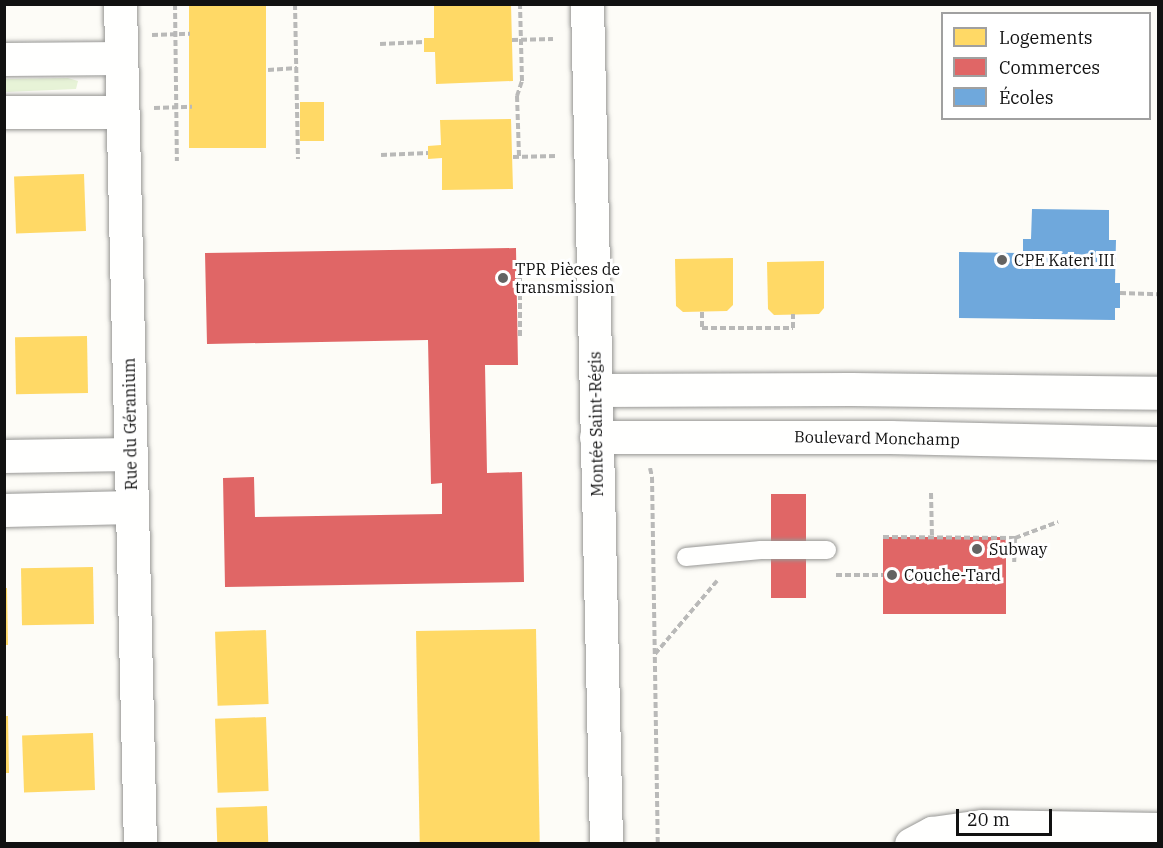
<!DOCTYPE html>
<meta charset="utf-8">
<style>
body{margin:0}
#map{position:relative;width:1163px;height:848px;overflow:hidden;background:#fdfcf7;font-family:"IBM Plex Serif",serif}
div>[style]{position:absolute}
.green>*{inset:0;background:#e7f3d7}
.homes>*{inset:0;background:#ffd966;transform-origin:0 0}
.shops>*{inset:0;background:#e06666;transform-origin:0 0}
.schools>*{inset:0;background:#6fa8dc}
.path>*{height:4px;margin-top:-2px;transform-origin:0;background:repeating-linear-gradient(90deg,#b9b9b8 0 6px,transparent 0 9px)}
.roads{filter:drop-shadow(0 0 2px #979795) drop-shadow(0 0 2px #979795)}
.service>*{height:18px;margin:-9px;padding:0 9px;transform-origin:9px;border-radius:9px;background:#fffffe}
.minor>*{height:33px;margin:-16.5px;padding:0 16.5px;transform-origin:16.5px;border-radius:16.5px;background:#fffffe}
.tertiary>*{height:33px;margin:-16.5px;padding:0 16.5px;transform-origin:16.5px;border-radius:16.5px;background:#fffffe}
.dots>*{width:16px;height:16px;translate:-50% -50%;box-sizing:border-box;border:3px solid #fff;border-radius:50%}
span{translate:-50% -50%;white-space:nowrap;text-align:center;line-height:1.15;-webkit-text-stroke:6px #fff;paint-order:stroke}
.poi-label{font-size:16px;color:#111}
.left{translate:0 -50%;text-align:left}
.street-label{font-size:16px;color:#111}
.frame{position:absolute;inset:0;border:6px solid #111;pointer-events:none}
.legend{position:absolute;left:941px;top:12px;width:210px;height:108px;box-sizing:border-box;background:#fff;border:2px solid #a0a0a0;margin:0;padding:8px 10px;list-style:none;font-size:18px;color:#111}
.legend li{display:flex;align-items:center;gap:12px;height:30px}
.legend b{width:30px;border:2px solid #a0a0a0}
.scale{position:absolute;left:956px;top:809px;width:96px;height:27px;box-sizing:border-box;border:3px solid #111;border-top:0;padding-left:8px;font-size:18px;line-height:21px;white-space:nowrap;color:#111;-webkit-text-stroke:4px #fff;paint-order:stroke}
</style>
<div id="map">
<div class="green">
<i style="clip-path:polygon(68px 78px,78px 81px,76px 89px,5px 92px,5px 79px)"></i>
</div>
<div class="homes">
<i style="left:189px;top:4px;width:77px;height:144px"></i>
<i style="clip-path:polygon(434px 4px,511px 4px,513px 81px,436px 84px,435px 52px,424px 52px,424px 38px,434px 38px)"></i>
<i style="left:300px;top:102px;width:24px;height:39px"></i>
<i style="clip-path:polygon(511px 119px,513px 189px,442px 190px,442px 158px,428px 159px,428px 146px,441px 145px,440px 120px)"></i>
<i style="left:84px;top:174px;width:57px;height:70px;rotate:88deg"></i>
<i style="clip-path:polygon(733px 258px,733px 305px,727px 311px,683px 312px,676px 306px,675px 259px)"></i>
<i style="clip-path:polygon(824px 261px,824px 308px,819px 314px,774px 315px,768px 309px,767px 262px)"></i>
<i style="left:87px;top:336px;width:57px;height:72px;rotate:89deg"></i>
<i style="left:93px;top:567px;width:57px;height:72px;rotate:89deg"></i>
<i style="clip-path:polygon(4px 588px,7px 588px,8px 645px,4px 645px)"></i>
<i style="left:536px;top:629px;width:215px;height:120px;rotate:89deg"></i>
<i style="left:266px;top:630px;width:74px;height:51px;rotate:88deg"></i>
<i style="clip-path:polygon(4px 716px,8px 716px,9px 773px,4px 773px)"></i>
<i style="left:266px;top:717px;width:74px;height:51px;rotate:88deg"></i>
<i style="left:93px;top:733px;width:57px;height:71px;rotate:88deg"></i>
<i style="left:267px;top:806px;width:38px;height:51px;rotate:88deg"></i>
</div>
<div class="shops">
<i style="clip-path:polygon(516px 248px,518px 365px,485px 365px,487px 473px,522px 472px,524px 582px,225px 587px,223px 478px,254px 477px,255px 517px,442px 514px,442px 483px,431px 484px,428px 340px,207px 344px,205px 253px)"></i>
<i style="left:771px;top:494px;width:35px;height:104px"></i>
<i style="left:883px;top:537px;width:123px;height:77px"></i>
</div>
<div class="schools">
<i style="clip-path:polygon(1032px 209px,1109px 210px,1109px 240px,1116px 240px,1115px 283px,1120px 283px,1120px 308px,1115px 308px,1115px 320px,959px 318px,959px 252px,1023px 253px,1023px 239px,1031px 239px)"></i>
</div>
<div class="path">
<i style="left:175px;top:4px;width:157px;rotate:89.3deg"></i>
<i style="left:295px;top:4px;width:155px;rotate:88.9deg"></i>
<i style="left:152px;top:35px;width:38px;rotate:-2deg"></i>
<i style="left:512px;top:40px;width:41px;rotate:-1.4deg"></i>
<i style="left:380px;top:44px;width:44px;rotate:-2.6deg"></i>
<i style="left:268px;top:70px;width:29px;rotate:-4deg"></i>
<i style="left:154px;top:108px;width:38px;rotate:-2deg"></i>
<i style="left:381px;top:155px;width:47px;rotate:-2.4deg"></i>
<i style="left:519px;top:156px;width:60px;rotate:-91.9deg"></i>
<i style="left:517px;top:96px;width:16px;rotate:-72deg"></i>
<i style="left:522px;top:81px;width:77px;rotate:-91.5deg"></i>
<i style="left:513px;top:157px;width:43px;rotate:-1.3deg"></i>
<i style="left:517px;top:288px;width:21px;rotate:-82deg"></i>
<i style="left:520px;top:267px;width:69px;rotate:90deg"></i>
<i style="left:1120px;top:293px;width:38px;rotate:2deg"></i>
<i style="left:702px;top:312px;width:16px;rotate:90deg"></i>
<i style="left:702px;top:328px;width:91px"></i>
<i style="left:793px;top:328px;width:14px;rotate:-90deg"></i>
<i style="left:650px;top:468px;width:9px;rotate:77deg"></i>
<i style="left:652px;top:477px;width:367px;rotate:89.1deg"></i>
<i style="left:931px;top:493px;width:44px;rotate:88.7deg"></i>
<i style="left:883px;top:537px;width:132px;rotate:0.4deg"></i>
<i style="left:1015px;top:538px;width:26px;rotate:92deg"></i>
<i style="left:1015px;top:538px;width:46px;rotate:-20.4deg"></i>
<i style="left:836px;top:575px;width:47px"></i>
<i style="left:655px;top:654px;width:96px;rotate:-49.7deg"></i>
</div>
<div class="roads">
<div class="service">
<i style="left:686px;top:557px;width:75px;rotate:-5.3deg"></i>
<i style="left:761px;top:550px;width:66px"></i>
</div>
<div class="minor">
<i style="left:120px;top:4px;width:840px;rotate:88.64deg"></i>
<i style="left:4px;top:59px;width:117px;rotate:-0.5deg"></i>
<i style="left:4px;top:112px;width:118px"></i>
<i style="left:4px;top:456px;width:127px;rotate:-0.9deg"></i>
<i style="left:4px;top:510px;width:128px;rotate:-1.3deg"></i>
<i style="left:911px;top:844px;width:24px;rotate:-28deg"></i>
<i style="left:932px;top:833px;width:50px;rotate:-8deg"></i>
<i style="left:982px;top:826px;width:176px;rotate:1deg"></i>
</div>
<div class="tertiary">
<i style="left:587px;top:4px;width:840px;rotate:88.7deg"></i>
<i style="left:596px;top:390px;width:255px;rotate:-0.2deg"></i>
<i style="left:851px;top:389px;width:307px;rotate:0.7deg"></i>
<i style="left:596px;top:437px;width:294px"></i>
<i style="left:890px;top:437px;width:268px;rotate:1.3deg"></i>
</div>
</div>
<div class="dots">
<i style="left:1002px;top:260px;background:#646362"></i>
<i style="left:503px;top:278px;background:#646362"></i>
<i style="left:977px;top:549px;background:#646362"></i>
<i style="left:892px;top:575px;background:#646362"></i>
</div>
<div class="poi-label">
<span class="left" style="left:1014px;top:260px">CPE Kateri III</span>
<span class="left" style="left:515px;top:278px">TPR Pièces de<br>transmission</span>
<span class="left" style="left:989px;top:549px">Subway</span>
<span class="left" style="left:904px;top:575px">Couche-Tard</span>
</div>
<div class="street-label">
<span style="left:130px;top:424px;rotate:-91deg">Rue du Géranium</span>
<span style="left:596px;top:424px;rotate:-91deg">Montée Saint-Régis</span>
<span style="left:877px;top:438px;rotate:1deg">Boulevard Monchamp</span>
</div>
<div class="frame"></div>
<ul class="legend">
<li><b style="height:16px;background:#ffd966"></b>Logements</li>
<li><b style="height:16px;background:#e06666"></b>Commerces</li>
<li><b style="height:16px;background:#6fa8dc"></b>Écoles</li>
</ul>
<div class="scale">20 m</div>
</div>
